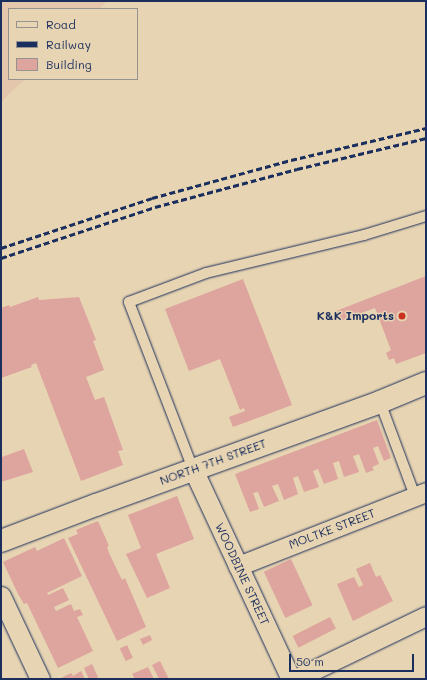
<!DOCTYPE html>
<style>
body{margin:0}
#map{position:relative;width:427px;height:680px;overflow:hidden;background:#e7d4b2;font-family:Mali,sans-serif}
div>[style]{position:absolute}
.built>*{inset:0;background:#e4c6ac}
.building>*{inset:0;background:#dea49e;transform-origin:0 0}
.roads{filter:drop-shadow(0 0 1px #1b2f5e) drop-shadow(0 0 1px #1b2f5e)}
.lane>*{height:10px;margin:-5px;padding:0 5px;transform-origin:5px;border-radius:5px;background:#e7d4b2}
.street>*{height:19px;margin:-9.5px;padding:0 9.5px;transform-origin:9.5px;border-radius:9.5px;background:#e7d4b2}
.secondary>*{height:22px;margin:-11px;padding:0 11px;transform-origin:11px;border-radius:11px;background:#e7d4b2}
.rail>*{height:3px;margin-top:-1.5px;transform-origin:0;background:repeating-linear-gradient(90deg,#1b2f5e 0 6px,transparent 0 9px)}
.dots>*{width:11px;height:11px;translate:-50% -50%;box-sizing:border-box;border:2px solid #e7d4b2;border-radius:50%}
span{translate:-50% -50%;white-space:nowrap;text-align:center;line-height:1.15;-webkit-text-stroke:3px #e7d4b2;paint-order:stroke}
.poi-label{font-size:12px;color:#1b2f5e;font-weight:700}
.right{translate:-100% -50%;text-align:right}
.street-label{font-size:12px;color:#1b2f5e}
.frame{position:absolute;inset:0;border:2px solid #1b2f5e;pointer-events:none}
.legend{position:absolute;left:8px;top:8px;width:130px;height:72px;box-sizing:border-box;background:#e7d4b2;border:1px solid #959290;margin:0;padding:5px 7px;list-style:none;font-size:12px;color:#1b2f5e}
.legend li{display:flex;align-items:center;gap:8px;height:20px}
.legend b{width:20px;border:1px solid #959290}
.scale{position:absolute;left:289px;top:654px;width:125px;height:18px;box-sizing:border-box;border:2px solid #1b2f5e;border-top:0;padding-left:5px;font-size:12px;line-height:14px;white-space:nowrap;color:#1b2f5e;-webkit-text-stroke:3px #e7d4b2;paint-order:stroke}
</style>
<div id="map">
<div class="built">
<i style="clip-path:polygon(1px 1px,107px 1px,99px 9px,9px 9px,9px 79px,25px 79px,1px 102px)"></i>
</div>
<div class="building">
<i style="clip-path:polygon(426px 276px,426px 353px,396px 364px,394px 358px,389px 360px,386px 353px,391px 350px,375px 308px,340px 321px,336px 311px)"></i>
<i style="clip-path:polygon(243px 279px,292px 405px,233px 427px,229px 417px,245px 411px,244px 408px,240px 410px,220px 359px,189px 371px,165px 309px)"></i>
<i style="clip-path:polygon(38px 297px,39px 300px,79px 297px,96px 340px,93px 341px,104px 370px,86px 377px,95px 400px,104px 397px,123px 450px,118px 451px,123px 465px,81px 481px,36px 363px,31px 365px,32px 367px,1px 378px,1px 308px,9px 305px,10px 307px)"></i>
<i style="clip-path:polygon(377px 420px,391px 458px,384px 461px,378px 446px,373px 448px,379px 464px,372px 467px,374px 470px,366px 473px,359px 454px,353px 456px,359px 472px,344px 477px,339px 461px,333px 463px,338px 479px,324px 484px,318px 469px,313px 471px,319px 487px,304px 492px,298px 476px,293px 478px,298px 494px,284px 500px,278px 484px,272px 486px,279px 501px,264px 507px,258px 492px,253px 493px,259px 509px,250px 512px,235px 474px)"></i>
<i style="clip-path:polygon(24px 449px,33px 472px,1px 482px,2px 457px)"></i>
<i style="clip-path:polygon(177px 496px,194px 539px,156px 554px,170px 588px,147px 598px,126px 554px,141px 548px,128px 515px)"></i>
<i style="clip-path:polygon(98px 521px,109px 546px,107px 547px,109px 553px,122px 580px,125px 578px,146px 627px,117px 641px,68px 538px,78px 534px,76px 530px)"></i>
<i style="clip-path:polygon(64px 538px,82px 576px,47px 593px,48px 595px,63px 588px,69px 600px,54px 607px,56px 611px,71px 604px,74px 611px,80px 609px,83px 615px,77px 617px,93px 651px,58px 668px,27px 603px,24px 604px,18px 594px,3px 562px,35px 547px,37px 551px)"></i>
<i style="left:291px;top:559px;width:51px;height:30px;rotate:65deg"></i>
<i style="clip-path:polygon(370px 563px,376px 577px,380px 575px,393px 601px,353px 621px,337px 584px,354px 577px,359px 587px,363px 585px,356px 569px)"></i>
<i style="left:330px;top:617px;width:13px;height:42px;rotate:63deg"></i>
<i style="clip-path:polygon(150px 635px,152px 640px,143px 645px,140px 639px)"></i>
<i style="left:127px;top:645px;width:14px;height:8px;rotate:65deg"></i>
<i style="clip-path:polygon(160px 661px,169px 679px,159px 679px,152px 665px)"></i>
<i style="clip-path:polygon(92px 664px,98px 677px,95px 679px,89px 679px,84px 668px)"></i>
<i style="clip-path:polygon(148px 667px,154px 679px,135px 679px,132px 674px)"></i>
<i style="clip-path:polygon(81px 671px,85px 679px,61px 678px,71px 673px,73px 676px)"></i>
</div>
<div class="roads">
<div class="lane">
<i style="left:380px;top:402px;width:100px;rotate:69.6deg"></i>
<i style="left:193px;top:469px;width:179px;rotate:-111deg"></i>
<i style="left:129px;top:302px;width:82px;rotate:-20.6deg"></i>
<i style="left:206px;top:273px;width:163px;rotate:-13.5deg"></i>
<i style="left:364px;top:235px;width:65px;rotate:-17deg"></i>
</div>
<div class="street">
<i style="left:193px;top:469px;width:232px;rotate:65deg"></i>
<i style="left:238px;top:566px;width:202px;rotate:-21.5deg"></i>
<i style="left:1px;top:596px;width:92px;rotate:64.8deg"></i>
<i style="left:295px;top:679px;width:145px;rotate:-25.7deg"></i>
</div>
<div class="secondary">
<i style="left:1px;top:541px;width:102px;rotate:-20.8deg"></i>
<i style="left:96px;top:505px;width:302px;rotate:-19.9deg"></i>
<i style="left:380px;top:402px;width:50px;rotate:-22.4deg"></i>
</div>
</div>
<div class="rail">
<i style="left:1px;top:248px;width:159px;rotate:-18.3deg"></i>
<i style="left:152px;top:198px;width:144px;rotate:-15.3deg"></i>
<i style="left:291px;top:160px;width:139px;rotate:-13.3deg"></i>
<i style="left:1px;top:258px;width:162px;rotate:-18.3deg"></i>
<i style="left:155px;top:207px;width:147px;rotate:-15deg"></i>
<i style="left:297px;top:169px;width:133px;rotate:-13.5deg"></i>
</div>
<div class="dots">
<i style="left:402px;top:316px;background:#c8321e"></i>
</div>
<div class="poi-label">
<span class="right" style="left:394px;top:316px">K&amp;K Imports</span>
</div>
<div class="street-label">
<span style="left:213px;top:462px;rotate:-20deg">NORTH 7TH STREET</span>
<span style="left:332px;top:529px;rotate:-21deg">MOLTKE STREET</span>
<span style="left:242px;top:574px;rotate:65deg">WOODBINE STREET</span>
</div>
<div class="frame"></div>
<ul class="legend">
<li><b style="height:5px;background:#e7d4b2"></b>Road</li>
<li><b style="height:5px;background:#1b2f5e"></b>Railway</li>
<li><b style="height:11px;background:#dea49e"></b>Building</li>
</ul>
<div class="scale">50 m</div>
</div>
